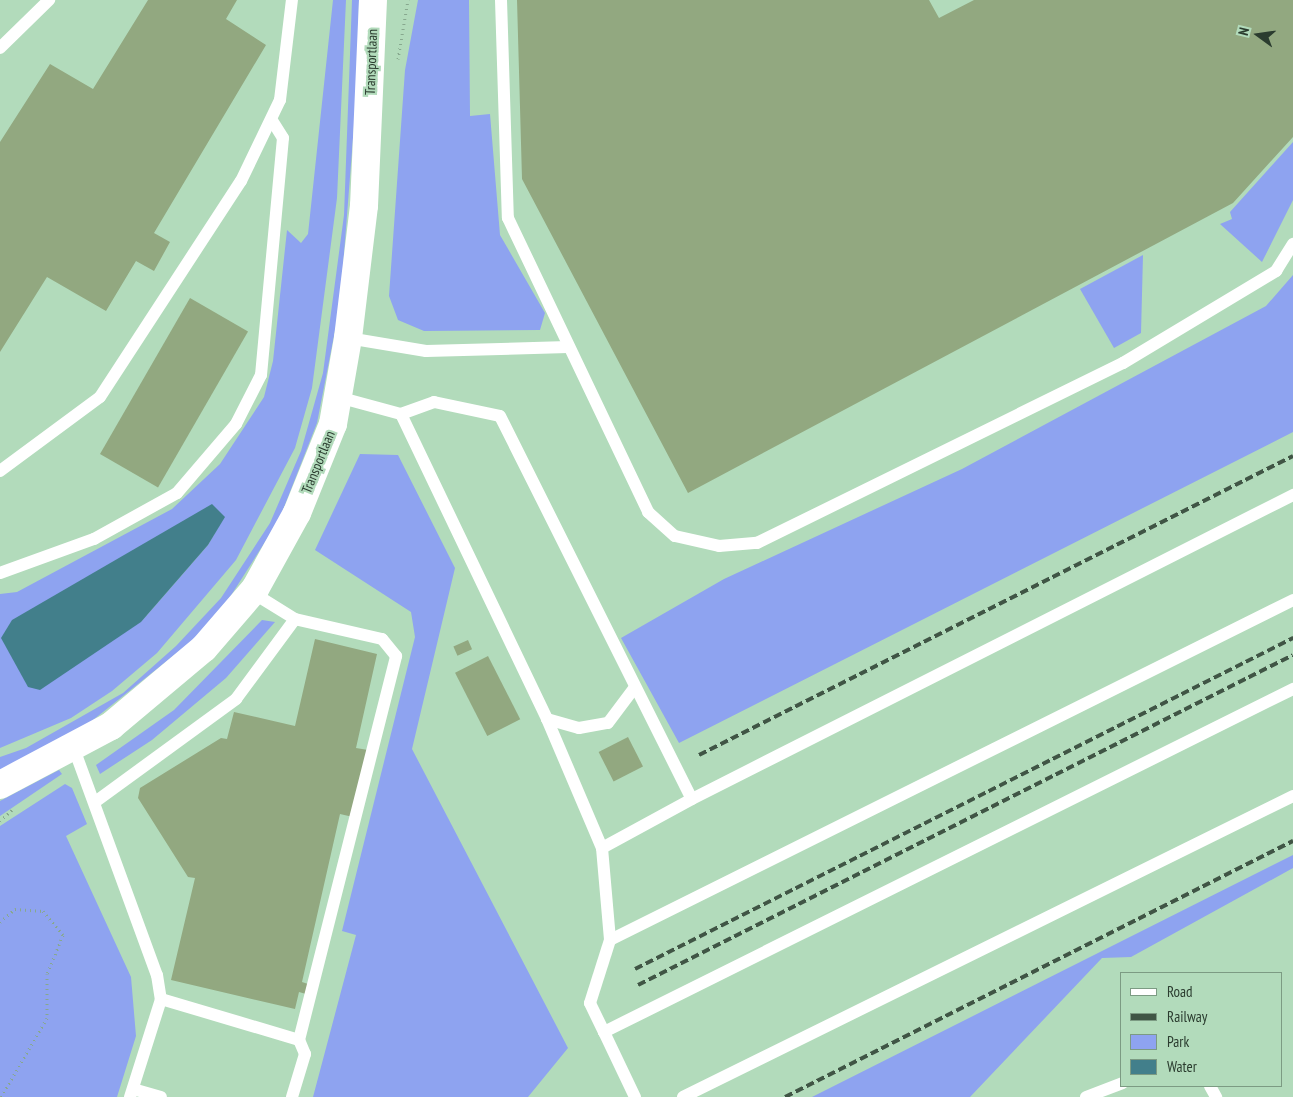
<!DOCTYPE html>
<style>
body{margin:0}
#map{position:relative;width:1293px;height:1097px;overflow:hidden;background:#b2dbbb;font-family:"PT Sans Narrow",sans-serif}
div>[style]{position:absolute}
.green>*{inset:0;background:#8ea3f0}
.water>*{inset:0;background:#427f8b}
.building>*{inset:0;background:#92a880;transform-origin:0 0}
.path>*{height:3px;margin-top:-1.5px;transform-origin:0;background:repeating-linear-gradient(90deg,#87a88e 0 1px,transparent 0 5px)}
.lane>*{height:12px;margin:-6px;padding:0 6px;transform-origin:6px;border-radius:6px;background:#fff}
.secondary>*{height:28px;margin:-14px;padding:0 14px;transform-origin:14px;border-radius:14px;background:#fff}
.rail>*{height:4px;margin-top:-2px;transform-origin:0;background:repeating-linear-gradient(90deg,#405545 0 8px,transparent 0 12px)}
span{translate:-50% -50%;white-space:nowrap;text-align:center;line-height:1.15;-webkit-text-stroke:4.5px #b2dbbb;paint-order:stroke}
.street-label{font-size:14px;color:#2b3c2f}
.legend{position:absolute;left:1120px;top:972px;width:162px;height:115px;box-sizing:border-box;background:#b2dbbb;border:1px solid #7c9b83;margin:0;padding:6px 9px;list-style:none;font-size:15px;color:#2b3c2f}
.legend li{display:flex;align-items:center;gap:10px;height:25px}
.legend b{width:25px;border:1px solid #7c9b83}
.north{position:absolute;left:1233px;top:10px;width:50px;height:50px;-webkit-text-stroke:4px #b2dbbb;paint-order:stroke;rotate:284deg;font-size:14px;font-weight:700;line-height:20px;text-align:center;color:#2b3c2f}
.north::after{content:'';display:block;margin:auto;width:18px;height:22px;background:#2b3c2f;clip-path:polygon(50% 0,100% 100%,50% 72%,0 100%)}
</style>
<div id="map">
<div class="green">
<i style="clip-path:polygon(evenodd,333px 0,346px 0,337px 198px,312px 388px,295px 448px,236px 560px,157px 653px,112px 691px,71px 718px,0 748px,0 594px,17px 592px,172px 509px,220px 464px,264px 397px,273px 361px,287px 230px,301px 243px,308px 234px,333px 0,224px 517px,208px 545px,141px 622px,224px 517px)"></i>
<i style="clip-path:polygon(352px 0,359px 0,357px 87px,340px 305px,317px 423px,279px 520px,230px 597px,193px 640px,88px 724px,0 771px,0 757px,26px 748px,123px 693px,176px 646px,221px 598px,270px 523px,301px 451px,323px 373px,344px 215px)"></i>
<i style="clip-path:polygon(418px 0,469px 0,470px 116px,490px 114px,500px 235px,545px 313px,540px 330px,424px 331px,398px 320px,389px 296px,405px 70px)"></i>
<i style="clip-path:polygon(1293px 142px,1293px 200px,1262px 262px,1220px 224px,1232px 219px,1230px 212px)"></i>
<i style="clip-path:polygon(1143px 255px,1141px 333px,1114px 348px,1080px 289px)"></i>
<i style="clip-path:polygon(1293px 275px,1293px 432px,679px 743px,621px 638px,724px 579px,962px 469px,1266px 306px)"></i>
<i style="clip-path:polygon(360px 454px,398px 455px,455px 568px,412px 749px,568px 1048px,528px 1097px,313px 1097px,356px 935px,342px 931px,415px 637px,411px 612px,315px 550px)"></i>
<i style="clip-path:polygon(262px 620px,275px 622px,226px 678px,152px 740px,100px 774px,96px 765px,174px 710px)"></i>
<i style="clip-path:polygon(59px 770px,62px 774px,0 816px,0 801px)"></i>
<i style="clip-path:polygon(65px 784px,72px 788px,87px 824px,66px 836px,131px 977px,136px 1036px,117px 1097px,0 1097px,0 826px)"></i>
<i style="clip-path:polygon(1293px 855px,1293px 868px,1131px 957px,1102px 958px,970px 1097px,812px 1097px)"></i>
</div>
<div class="water">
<i style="clip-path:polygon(212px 504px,225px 517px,208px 545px,141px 622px,40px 690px,28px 687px,1px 638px,12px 620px)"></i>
</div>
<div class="building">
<i style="clip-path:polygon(148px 0,237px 0,226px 19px,266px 45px,154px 233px,170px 242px,154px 271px,136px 261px,106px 311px,47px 277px,0 352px,0 142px,50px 64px,93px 89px)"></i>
<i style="clip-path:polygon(517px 0,929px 0,939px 18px,974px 0,1293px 0,1293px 137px,1233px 203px,688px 493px,522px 179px)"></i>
<i style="left:190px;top:298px;width:67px;height:180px;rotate:30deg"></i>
<i style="clip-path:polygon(315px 639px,377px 654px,356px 748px,368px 750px,353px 817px,340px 814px,302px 982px,308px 984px,306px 994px,299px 992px,295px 1009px,171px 980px,195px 878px,188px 877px,138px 798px,140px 788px,221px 738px,227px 739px,234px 712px,295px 726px)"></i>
<i style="left:468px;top:640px;width:10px;height:16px;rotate:66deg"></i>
<i style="left:488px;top:656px;width:71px;height:37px;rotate:63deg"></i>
<i style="left:628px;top:737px;width:33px;height:33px;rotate:63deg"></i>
</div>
<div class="path">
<i style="left:398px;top:59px;width:60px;rotate:-80.4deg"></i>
<i style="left:0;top:821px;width:19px;rotate:-43deg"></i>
<i style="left:0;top:922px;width:20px;rotate:-41deg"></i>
<i style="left:15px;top:909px;width:28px;rotate:4deg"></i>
<i style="left:43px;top:911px;width:31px;rotate:50deg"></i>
<i style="left:63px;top:935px;width:42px;rotate:112.3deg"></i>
<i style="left:47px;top:974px;width:44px;rotate:90deg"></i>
<i style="left:47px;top:1018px;width:91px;rotate:120.2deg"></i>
</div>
<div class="lane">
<i style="left:501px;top:0;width:218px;rotate:88.2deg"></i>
<i style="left:508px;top:218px;width:326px;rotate:64.5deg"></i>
<i style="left:648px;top:512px;width:36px;rotate:42deg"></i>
<i style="left:675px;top:536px;width:45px;rotate:12.8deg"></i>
<i style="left:719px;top:546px;width:38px;rotate:-5deg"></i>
<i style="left:757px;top:543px;width:408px;rotate:-26.2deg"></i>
<i style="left:1123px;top:363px;width:179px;rotate:-31deg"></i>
<i style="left:1276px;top:271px;width:32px;rotate:-58deg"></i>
<i style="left:0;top:48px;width:69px;rotate:-44.4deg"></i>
<i style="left:348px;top:338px;width:79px;rotate:9.5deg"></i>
<i style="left:426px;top:351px;width:142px;rotate:-1.6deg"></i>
<i style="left:338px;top:397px;width:65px;rotate:15.1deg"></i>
<i style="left:401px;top:414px;width:35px;rotate:-20deg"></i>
<i style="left:434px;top:402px;width:67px;rotate:12deg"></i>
<i style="left:500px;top:416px;width:428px;rotate:63.4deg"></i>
<i style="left:692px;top:799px;width:674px;rotate:-26.83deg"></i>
<i style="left:401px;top:414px;width:338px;rotate:64.4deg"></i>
<i style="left:547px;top:719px;width:140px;rotate:66.9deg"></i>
<i style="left:602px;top:848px;width:92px;rotate:85deg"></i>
<i style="left:610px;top:940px;width:763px;rotate:-26.46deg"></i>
<i style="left:0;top:471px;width:124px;rotate:-36.5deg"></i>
<i style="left:100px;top:397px;width:258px;rotate:-56.9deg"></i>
<i style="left:241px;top:181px;width:90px;rotate:-64.3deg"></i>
<i style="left:280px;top:100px;width:101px;rotate:-83.2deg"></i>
<i style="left:0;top:573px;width:100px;rotate:-19.9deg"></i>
<i style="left:94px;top:539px;width:95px;rotate:-29deg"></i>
<i style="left:177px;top:493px;width:91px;rotate:-49.5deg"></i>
<i style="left:236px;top:424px;width:55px;rotate:-63deg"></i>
<i style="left:261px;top:375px;width:238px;rotate:-84.7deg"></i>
<i style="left:283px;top:138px;width:22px;rotate:-122deg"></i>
<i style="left:547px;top:719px;width:33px;rotate:16deg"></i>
<i style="left:579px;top:728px;width:29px;rotate:-10deg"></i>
<i style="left:608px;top:723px;width:45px;rotate:-53.1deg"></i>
<i style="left:73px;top:746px;width:244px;rotate:69.9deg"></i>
<i style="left:157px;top:975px;width:24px;rotate:81deg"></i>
<i style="left:161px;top:999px;width:144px;rotate:16.5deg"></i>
<i style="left:299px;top:1040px;width:396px;rotate:-75.8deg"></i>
<i style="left:396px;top:656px;width:22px;rotate:-129deg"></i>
<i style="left:382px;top:639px;width:89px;rotate:-167.1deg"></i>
<i style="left:295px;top:619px;width:49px;rotate:-148.2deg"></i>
<i style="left:95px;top:802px;width:175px;rotate:-36.1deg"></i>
<i style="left:236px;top:699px;width:99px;rotate:-53.6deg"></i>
<i style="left:602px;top:848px;width:102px;rotate:-28.6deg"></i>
<i style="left:604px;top:1032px;width:32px;rotate:-116deg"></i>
<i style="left:590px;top:1003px;width:66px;rotate:-72.4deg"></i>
<i style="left:1210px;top:1086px;width:13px;rotate:61deg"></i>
<i style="left:133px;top:1089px;width:29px;rotate:16deg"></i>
<i style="left:130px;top:1097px;width:103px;rotate:-72.4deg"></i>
<i style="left:292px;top:1097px;width:45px;rotate:-73.2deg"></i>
<i style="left:305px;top:1054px;width:15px;rotate:-113deg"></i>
<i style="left:635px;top:1097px;width:72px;rotate:-115.5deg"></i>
<i style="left:604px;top:1032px;width:770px;rotate:-26.47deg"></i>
<i style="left:683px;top:1097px;width:680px;rotate:-26.26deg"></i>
<i style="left:1086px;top:1097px;width:39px;rotate:-21deg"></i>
</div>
<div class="secondary">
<i style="left:0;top:785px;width:126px;rotate:-28deg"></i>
<i style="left:111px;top:726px;width:121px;rotate:-40deg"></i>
<i style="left:204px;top:648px;width:78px;rotate:-49.2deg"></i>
<i style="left:255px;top:589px;width:87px;rotate:-61.1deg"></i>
<i style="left:297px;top:513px;width:96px;rotate:-68deg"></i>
<i style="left:333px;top:424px;width:87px;rotate:-80.1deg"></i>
<i style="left:348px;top:338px;width:133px;rotate:-83.1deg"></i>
<i style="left:364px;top:206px;width:206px;rotate:-87.5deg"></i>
</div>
<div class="rail">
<i style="left:699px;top:755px;width:665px;rotate:-26.72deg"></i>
<i style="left:635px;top:969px;width:737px;rotate:-26.7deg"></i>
<i style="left:638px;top:985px;width:733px;rotate:-26.74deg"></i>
<i style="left:785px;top:1097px;width:569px;rotate:-26.75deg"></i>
</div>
<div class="street-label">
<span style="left:371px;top:62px;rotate:-88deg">Transportlaan</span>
<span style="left:318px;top:462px;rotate:-68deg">Transportlaan</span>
</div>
<ul class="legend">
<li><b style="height:6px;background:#fff"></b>Road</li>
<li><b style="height:6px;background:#405545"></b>Railway</li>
<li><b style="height:14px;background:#8ea3f0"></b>Park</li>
<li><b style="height:14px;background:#427f8b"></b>Water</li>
</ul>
<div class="north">N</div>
</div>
